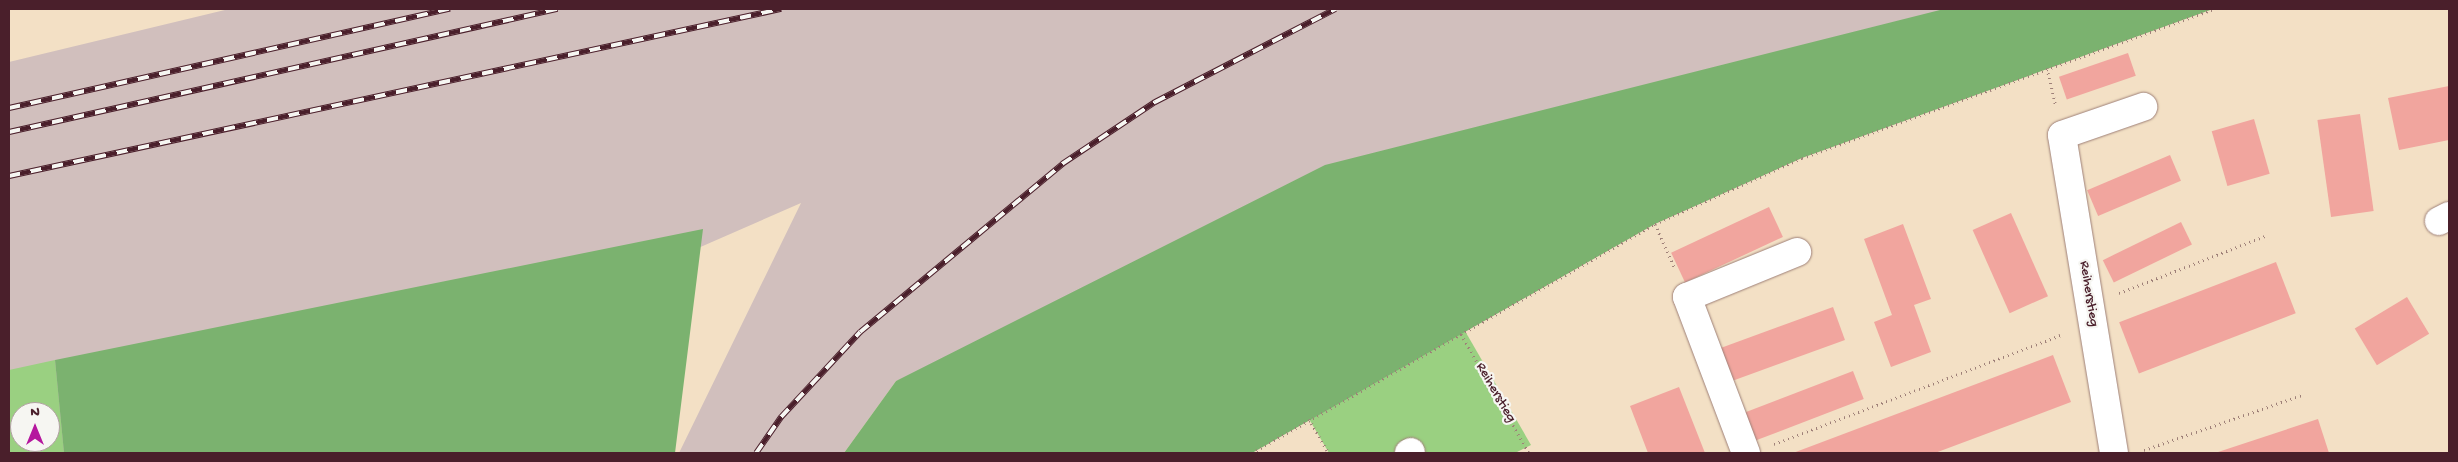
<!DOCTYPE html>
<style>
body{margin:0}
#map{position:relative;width:2458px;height:462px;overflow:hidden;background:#f3e0c5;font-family:"Gochi Hand",sans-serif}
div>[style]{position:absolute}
.industrial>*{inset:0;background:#d1bfbd}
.green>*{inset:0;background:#9ad081}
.forest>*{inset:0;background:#7bb26f}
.building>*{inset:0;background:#f1a59e;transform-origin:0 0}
.path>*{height:3px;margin-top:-1.5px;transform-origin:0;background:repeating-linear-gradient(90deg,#9e8078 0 1px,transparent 0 5px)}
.roads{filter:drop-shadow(0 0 1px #9e8078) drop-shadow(0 0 1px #9e8078)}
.minor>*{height:28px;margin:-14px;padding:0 14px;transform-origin:14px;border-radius:14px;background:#fff}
.rail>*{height:5.5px;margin-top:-2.75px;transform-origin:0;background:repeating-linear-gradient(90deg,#f6f6f2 0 11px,#4a1f2b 0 22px);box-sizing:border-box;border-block:1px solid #4a1f2b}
span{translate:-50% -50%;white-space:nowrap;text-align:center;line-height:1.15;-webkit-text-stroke:4.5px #f6f6f2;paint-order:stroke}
.street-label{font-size:14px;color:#4a1f2b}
.frame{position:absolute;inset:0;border:10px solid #4a1f2b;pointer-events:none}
.north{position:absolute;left:10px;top:402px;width:50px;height:50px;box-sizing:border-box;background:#f6f6f2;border:1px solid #b1a0a2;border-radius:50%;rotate:0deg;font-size:14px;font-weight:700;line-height:20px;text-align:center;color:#4a1f2b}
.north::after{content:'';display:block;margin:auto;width:18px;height:22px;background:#b5179e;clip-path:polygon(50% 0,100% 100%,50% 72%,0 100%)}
</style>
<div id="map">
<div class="industrial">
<i style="clip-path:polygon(evenodd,229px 9px,2083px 9px,896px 381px,844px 453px,679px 453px,801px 203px,376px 389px,134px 453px,9px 453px,9px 62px,229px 9px,20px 412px,50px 412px,50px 442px,20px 442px,20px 412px)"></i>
</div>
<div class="green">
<i style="clip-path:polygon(1465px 331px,1531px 445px,1515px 453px,1329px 453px,1309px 419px)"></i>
<i style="clip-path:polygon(evenodd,55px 360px,64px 453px,9px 453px,9px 370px,55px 360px,20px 412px,50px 412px,50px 442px,20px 442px,20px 412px)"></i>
</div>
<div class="forest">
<i style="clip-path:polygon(1944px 9px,2213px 9px,1802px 158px,1655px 224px,1252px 453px,844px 453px,896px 381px,1325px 165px)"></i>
<i style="clip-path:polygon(703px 229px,675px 453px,64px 453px,55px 360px)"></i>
</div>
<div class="building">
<i style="left:2128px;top:53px;width:24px;height:73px;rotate:71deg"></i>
<i style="clip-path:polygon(2449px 86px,2449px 140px,2399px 150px,2388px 98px)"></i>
<i style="left:2360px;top:114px;width:98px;height:43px;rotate:82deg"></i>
<i style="left:2254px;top:119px;width:57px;height:44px;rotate:74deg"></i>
<i style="left:2170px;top:155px;width:28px;height:90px;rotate:67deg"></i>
<i style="left:1769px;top:207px;width:33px;height:108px;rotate:65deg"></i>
<i style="left:2011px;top:213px;width:91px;height:42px;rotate:66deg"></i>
<i style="left:2181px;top:222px;width:25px;height:87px;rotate:64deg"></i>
<i style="clip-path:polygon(1903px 224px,1931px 299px,1914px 305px,1931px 352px,1891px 367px,1874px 322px,1892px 315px,1864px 239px)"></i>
<i style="left:2276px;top:262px;width:55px;height:168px;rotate:69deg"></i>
<i style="left:2407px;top:297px;width:43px;height:61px;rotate:59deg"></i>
<i style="left:1833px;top:307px;width:35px;height:121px;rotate:70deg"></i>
<i style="clip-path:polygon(2053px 355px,2071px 402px,1935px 453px,1793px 453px)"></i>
<i style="left:1853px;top:371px;width:30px;height:118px;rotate:69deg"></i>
<i style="clip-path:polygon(1679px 387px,1705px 453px,1648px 453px,1630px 406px)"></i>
<i style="clip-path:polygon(2318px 419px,2329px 453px,2215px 453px)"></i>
</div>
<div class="path">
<i style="left:2047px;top:68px;width:37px;rotate:77deg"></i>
<i style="left:1655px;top:224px;width:49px;rotate:66deg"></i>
<i style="left:2119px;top:293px;width:157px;rotate:-21.3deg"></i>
<i style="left:1461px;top:334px;width:137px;rotate:60.3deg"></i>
<i style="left:1309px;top:419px;width:39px;rotate:60deg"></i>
<i style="left:1774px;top:444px;width:309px;rotate:-20.8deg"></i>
<i style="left:2144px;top:450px;width:167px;rotate:-19.2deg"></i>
<i style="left:1252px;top:453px;width:464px;rotate:-29.6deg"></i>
<i style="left:1655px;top:224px;width:161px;rotate:-24.2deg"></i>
<i style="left:1802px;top:158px;width:437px;rotate:-19.9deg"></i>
</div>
<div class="roads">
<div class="minor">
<i style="left:2439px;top:221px;width:11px;rotate:-27deg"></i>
<i style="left:1409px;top:453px;width:2px;rotate:-27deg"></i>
<i style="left:1746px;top:453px;width:167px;rotate:-110.7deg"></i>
<i style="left:1687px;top:297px;width:119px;rotate:-22.2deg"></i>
<i style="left:2114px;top:453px;width:322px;rotate:-99.3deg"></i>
<i style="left:2062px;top:135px;width:86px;rotate:-19.1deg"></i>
</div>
</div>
<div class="rail">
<i style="left:9px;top:108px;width:452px;rotate:-12.7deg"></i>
<i style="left:9px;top:132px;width:562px;rotate:-12.65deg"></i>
<i style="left:9px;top:176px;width:790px;rotate:-12.21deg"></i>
<i style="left:756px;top:453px;width:44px;rotate:-55.2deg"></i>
<i style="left:781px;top:417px;width:116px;rotate:-47.1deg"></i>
<i style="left:860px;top:332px;width:263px;rotate:-39.7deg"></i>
<i style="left:1062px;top:164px;width:112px;rotate:-33.7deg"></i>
<i style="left:1155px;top:102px;width:203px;rotate:-27.3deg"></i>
</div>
<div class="street-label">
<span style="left:2088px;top:294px;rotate:81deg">Reiherstieg</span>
<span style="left:1495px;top:393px;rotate:60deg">Reiherstieg</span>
</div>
<div class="frame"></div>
<div class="north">N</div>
</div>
